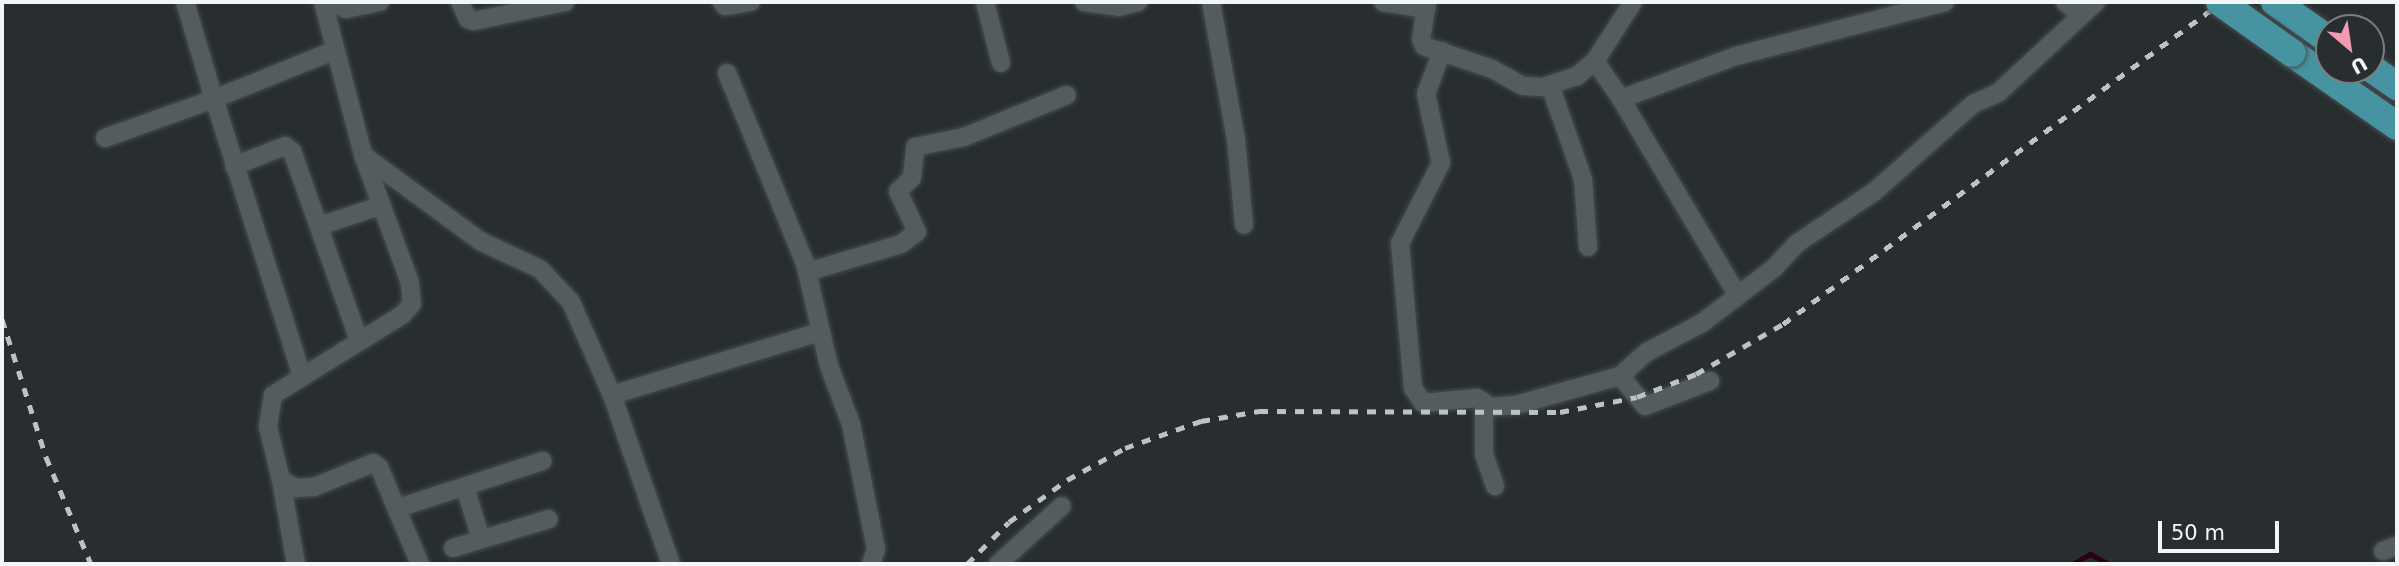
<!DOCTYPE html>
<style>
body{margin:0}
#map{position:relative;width:2399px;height:566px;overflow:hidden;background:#282e30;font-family:"DejaVu Sans",sans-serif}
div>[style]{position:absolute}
.stream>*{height:5px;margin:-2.5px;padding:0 2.5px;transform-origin:2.5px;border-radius:2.5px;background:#2d0010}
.roads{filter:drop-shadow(0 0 2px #474d4e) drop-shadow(0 0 2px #474d4e)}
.minor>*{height:18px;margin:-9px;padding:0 9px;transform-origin:9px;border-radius:9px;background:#545c5d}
.trunk>*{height:28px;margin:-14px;padding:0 14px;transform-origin:14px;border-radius:14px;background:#4694a1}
.rail>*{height:5px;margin-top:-2.5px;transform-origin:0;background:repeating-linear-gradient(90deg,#bec2c4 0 9px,transparent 0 18px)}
.bridges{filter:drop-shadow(0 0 2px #474d4e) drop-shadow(0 0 2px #474d4e)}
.trunk-bridge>*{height:28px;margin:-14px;padding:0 14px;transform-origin:14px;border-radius:14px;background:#4694a1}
span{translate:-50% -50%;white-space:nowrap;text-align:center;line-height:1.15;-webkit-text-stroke:7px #282e30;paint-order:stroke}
.frame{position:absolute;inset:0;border:4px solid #f2f6f7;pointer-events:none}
.north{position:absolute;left:2315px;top:14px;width:70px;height:70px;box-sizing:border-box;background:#282e30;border:2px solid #797e80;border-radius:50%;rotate:151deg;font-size:19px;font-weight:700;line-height:28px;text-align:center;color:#f2f6f7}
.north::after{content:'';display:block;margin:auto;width:24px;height:32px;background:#f19ab2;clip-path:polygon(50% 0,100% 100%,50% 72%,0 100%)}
.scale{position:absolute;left:2158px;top:521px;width:121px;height:32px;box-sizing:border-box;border:4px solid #f2f6f7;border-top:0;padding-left:9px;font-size:21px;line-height:24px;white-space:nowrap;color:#f2f6f7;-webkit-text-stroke:5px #282e30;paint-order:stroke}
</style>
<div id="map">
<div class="stream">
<i style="left:2072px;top:564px;width:21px;rotate:-29deg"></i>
<i style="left:2090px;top:554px;width:21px;rotate:28deg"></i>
</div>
<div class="roads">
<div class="minor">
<i style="left:323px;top:2px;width:158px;rotate:75.3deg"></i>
<i style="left:363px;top:155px;width:145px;rotate:36.3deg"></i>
<i style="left:480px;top:241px;width:66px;rotate:25deg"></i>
<i style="left:540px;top:269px;width:45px;rotate:46.8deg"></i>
<i style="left:571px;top:302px;width:102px;rotate:66.2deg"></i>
<i style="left:612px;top:395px;width:179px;rotate:70.8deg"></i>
<i style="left:332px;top:2px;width:16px;rotate:27deg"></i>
<i style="left:346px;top:9px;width:35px;rotate:-12deg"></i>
<i style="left:460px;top:2px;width:19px;rotate:65deg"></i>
<i style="left:468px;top:19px;width:6px;rotate:18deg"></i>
<i style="left:474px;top:21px;width:93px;rotate:-11.8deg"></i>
<i style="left:722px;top:2px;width:5px;rotate:53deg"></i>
<i style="left:725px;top:6px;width:26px;rotate:-9deg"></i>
<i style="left:985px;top:2px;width:63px;rotate:75.3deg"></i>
<i style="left:1084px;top:2px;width:35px;rotate:8deg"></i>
<i style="left:1119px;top:7px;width:20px;rotate:-15deg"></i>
<i style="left:1211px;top:2px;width:139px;rotate:79.7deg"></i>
<i style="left:1236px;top:139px;width:86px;rotate:84.7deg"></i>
<i style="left:1383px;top:2px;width:44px;rotate:9.2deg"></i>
<i style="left:1427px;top:2px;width:37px;rotate:99deg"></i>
<i style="left:1421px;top:39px;width:8px;rotate:67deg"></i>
<i style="left:1424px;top:46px;width:72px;rotate:18.7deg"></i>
<i style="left:1492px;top:69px;width:35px;rotate:29deg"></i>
<i style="left:1523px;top:86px;width:20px;rotate:3deg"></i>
<i style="left:1543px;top:87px;width:36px;rotate:-18deg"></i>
<i style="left:1577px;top:76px;width:23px;rotate:-40deg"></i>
<i style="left:1595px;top:61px;width:70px;rotate:-57.2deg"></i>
<i style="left:2065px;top:2px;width:21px;rotate:39deg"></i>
<i style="left:1442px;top:51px;width:46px;rotate:110.4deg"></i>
<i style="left:1426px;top:94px;width:71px;rotate:77.7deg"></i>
<i style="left:1441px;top:163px;width:90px;rotate:117.1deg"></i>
<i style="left:1400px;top:243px;width:146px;rotate:84.9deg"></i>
<i style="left:1413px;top:388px;width:18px;rotate:56deg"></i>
<i style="left:1423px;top:403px;width:54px;rotate:-5.3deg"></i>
<i style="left:1477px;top:398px;width:8px;rotate:30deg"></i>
<i style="left:1484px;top:402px;width:52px;rotate:90deg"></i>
<i style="left:1484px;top:454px;width:34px;rotate:71deg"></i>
<i style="left:1595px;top:61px;width:46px;rotate:55.6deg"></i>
<i style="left:1621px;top:99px;width:123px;rotate:-20.5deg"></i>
<i style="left:1736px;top:56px;width:216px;rotate:-14.5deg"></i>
<i style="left:727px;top:73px;width:205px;rotate:67.7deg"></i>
<i style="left:805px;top:263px;width:106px;rotate:76.9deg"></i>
<i style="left:829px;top:366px;width:62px;rotate:69.2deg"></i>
<i style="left:851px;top:424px;width:127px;rotate:78.7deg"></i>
<i style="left:876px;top:549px;width:16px;rotate:108deg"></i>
<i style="left:1550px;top:85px;width:100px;rotate:70.7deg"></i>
<i style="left:1583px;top:179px;width:68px;rotate:85.8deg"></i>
<i style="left:1621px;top:99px;width:229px;rotate:59.3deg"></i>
<i style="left:105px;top:138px;width:116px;rotate:-19.7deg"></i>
<i style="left:214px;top:99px;width:101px;rotate:-106.6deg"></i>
<i style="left:363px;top:155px;width:136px;rotate:69.8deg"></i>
<i style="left:410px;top:283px;width:21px;rotate:85deg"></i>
<i style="left:412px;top:304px;width:15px;rotate:132deg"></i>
<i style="left:402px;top:315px;width:152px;rotate:148.2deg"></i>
<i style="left:273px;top:395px;width:32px;rotate:99deg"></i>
<i style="left:268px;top:427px;width:55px;rotate:76.2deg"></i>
<i style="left:281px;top:480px;width:17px;rotate:28deg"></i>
<i style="left:296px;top:488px;width:18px;rotate:-3deg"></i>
<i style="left:314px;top:487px;width:64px;rotate:-22.1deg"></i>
<i style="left:373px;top:463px;width:7px;rotate:34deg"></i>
<i style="left:379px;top:467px;width:105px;rotate:67.1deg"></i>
<i style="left:234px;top:166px;width:55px;rotate:-21.4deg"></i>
<i style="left:285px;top:146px;width:9px;rotate:36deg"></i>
<i style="left:292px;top:151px;width:201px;rotate:70.5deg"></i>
<i style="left:319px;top:226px;width:64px;rotate:-18.2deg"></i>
<i style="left:807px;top:272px;width:98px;rotate:-16.6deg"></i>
<i style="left:901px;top:244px;width:20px;rotate:-37deg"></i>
<i style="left:917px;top:232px;width:45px;rotate:-114.9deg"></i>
<i style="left:898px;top:191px;width:19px;rotate:-43deg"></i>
<i style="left:912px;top:178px;width:31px;rotate:-84deg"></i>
<i style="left:915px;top:147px;width:50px;rotate:-11.5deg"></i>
<i style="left:964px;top:137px;width:111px;rotate:-22.2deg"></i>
<i style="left:302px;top:376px;width:291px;rotate:-107.6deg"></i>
<i style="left:214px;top:99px;width:128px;rotate:-22deg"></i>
<i style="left:1620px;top:376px;width:39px;rotate:50deg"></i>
<i style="left:1645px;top:406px;width:70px;rotate:-21deg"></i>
<i style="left:612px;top:395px;width:217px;rotate:-16.9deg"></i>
<i style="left:1486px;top:407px;width:30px;rotate:-4deg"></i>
<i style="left:1516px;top:405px;width:108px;rotate:-15.6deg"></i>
<i style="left:1620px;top:376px;width:36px;rotate:-42deg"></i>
<i style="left:1647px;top:352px;width:62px;rotate:-27.8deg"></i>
<i style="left:1702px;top:323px;width:91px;rotate:-37.4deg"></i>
<i style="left:1774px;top:268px;width:33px;rotate:-47deg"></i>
<i style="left:1796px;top:244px;width:94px;rotate:-33.7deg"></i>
<i style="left:1874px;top:192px;width:132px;rotate:-41.6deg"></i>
<i style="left:1973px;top:104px;width:27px;rotate:-24deg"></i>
<i style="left:1998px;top:93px;width:134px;rotate:-42.9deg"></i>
<i style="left:281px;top:480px;width:85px;rotate:79.9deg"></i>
<i style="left:465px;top:487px;width:54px;rotate:72.9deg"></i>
<i style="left:398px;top:508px;width:152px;rotate:-18deg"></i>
<i style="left:453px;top:548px;width:100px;rotate:-16.8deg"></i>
<i style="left:2383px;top:551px;width:15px;rotate:-20deg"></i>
<i style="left:998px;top:564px;width:86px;rotate:-42.2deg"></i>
</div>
<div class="trunk">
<i style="left:2275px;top:2px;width:66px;rotate:35.1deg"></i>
<i style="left:2292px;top:53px;width:128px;rotate:34.8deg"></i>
<i style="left:2371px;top:68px;width:32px;rotate:35deg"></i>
</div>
</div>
<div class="rail">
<i style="left:2px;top:319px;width:145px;rotate:72.3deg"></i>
<i style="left:46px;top:457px;width:116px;rotate:67.2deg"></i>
<i style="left:967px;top:564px;width:59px;rotate:-45deg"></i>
<i style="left:1009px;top:522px;width:72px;rotate:-35.9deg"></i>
<i style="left:1067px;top:480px;width:66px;rotate:-28.9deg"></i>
<i style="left:1125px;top:448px;width:81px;rotate:-19.6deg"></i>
<i style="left:1201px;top:421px;width:59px;rotate:-9.8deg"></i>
<i style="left:1259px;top:411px;width:301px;rotate:0.2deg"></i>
<i style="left:1560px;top:412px;width:78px;rotate:-11deg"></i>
<i style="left:1637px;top:397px;width:63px;rotate:-21.3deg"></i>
<i style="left:1696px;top:374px;width:100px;rotate:-29.9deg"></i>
<i style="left:1783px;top:324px;width:544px;rotate:-36.26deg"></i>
</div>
<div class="bridges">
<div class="trunk-bridge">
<i style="left:2220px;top:2px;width:88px;rotate:35.3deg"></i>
</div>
</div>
<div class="frame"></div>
<div class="north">U</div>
<div class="scale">50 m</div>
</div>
